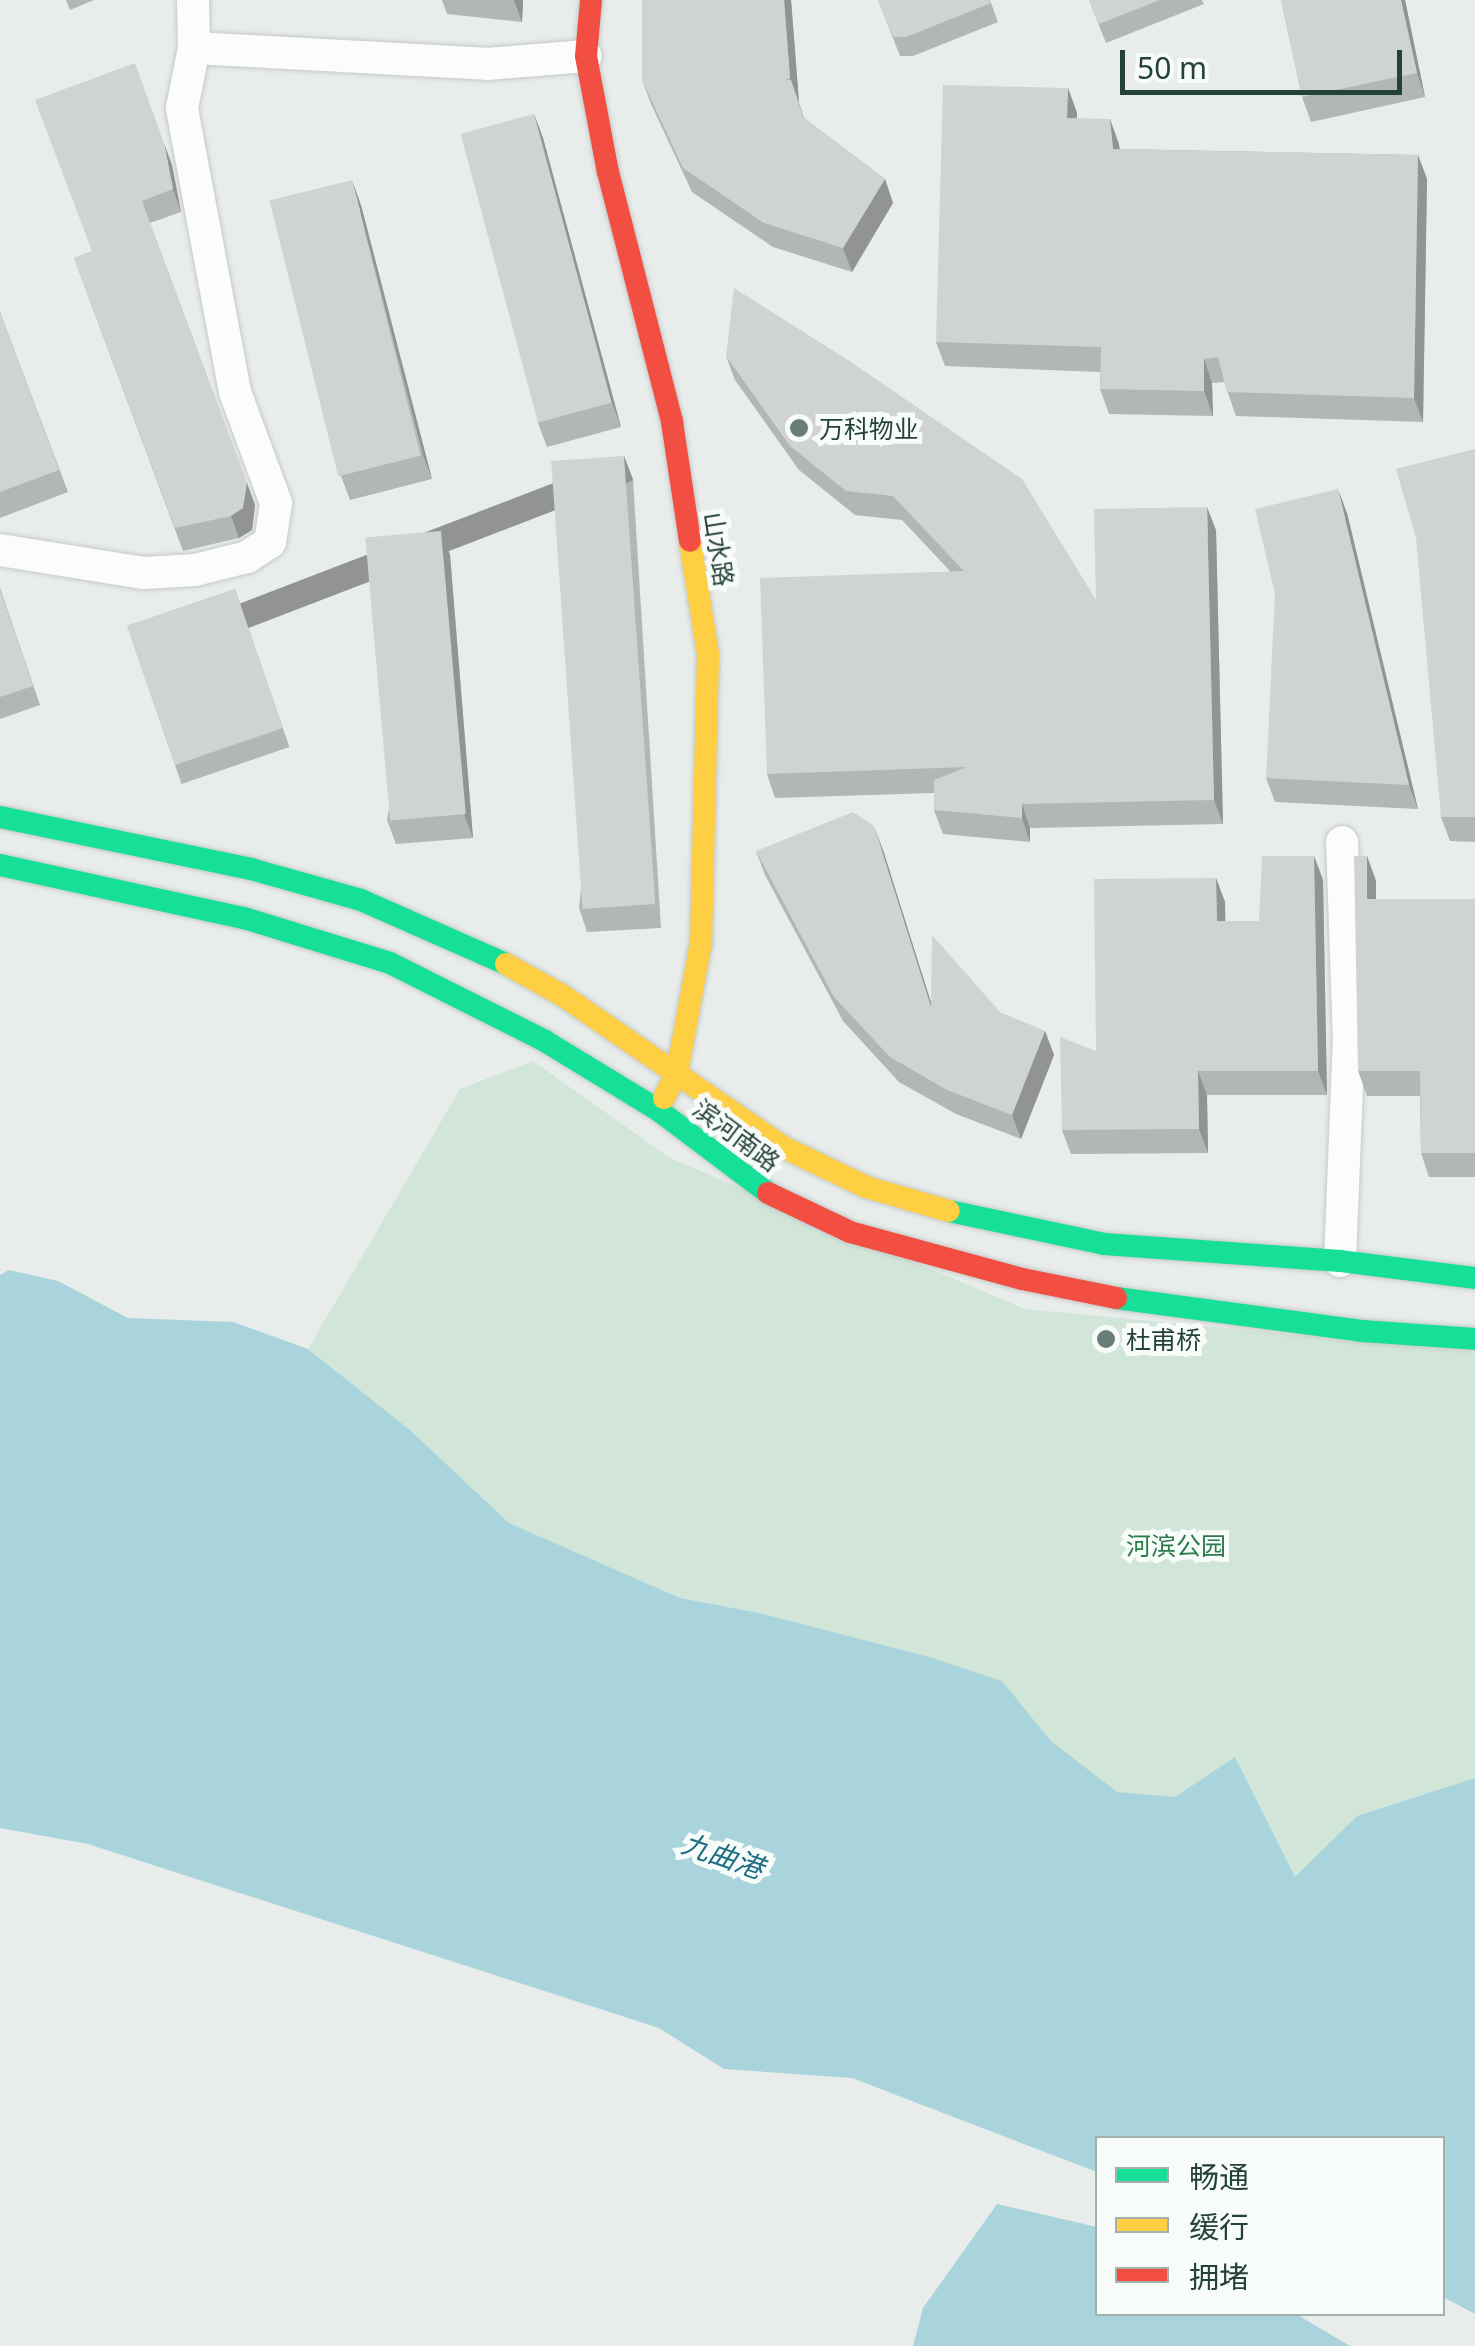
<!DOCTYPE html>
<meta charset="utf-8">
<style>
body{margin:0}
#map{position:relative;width:1475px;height:2346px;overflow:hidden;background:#e8edeb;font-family:"Noto Sans","Noto Sans SC",sans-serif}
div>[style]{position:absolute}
.green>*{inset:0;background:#d1e6d8}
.water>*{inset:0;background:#a9d4db}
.roads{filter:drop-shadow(0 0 2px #c5cac8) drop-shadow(0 0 2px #c5cac8)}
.street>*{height:32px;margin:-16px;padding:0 16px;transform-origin:16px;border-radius:16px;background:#fcfcfc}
.fast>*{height:22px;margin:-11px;padding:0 11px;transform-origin:11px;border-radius:11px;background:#16e098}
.slow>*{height:22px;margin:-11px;padding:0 11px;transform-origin:11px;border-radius:11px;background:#ffcf43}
.jam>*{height:22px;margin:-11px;padding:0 11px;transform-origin:11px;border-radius:11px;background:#f24e42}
.wall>*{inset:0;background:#b2b6b5;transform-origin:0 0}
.shaded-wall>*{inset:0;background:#919493;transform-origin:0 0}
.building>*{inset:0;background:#cfd4d2;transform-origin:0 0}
.dots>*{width:28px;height:28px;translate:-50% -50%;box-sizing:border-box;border:5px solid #f7fbf9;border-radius:50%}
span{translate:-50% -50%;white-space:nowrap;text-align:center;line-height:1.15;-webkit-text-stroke:10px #f7fbf9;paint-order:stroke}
.poi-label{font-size:25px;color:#24423a}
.left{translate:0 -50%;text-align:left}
.street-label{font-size:25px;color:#24423a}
.park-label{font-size:25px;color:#2d7a4b}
.water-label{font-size:28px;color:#1c6f80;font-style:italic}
.legend{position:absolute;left:1095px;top:2136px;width:350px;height:180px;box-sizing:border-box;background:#f7fbf9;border:2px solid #a3b1ad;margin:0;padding:12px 18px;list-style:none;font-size:30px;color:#24423a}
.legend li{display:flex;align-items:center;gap:20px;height:50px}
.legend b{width:50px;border:2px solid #a3b1ad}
.scale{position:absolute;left:1120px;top:50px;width:282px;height:45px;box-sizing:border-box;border:5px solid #24423a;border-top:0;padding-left:12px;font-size:30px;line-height:35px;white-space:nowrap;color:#24423a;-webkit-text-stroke:8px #f7fbf9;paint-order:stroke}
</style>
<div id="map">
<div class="green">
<i style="clip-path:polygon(533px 1061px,670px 1158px,1025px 1309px,1475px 1352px,1475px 1778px,1357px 1816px,1295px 1878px,1175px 1797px,1117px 1793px,1051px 1741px,1001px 1681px,930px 1657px,759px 1613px,680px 1598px,509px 1523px,410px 1430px,308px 1349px,460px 1089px)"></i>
</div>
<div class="water">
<i style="clip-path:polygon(9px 1270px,58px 1281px,128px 1318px,233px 1322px,308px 1349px,410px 1430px,509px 1523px,680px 1598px,759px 1613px,930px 1657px,1002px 1681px,1051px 1741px,1117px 1792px,1175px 1797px,1235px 1757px,1295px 1877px,1357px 1816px,1475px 1778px,1475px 2314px,1443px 2297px,1442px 2138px,1098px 2138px,1097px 2172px,852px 2078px,724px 2069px,659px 2028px,88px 1844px,0 1828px,0 1275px)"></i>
<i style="clip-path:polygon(997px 2204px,1097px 2227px,1098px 2314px,1296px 2314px,1350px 2346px,913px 2346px,923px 2308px)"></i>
</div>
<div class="roads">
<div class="street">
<i style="left:194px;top:48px;width:293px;rotate:3.1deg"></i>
<i style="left:487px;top:64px;width:99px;rotate:-4.6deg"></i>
<i style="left:0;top:550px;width:146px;rotate:9.1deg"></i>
<i style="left:144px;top:573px;width:51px;rotate:-3.4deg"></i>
<i style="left:195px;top:570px;width:54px;rotate:-14deg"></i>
<i style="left:247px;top:557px;width:27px;rotate:-33deg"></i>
<i style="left:270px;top:542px;width:39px;rotate:-81deg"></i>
<i style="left:276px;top:503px;width:118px;rotate:-110.3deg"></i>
<i style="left:235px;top:392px;width:289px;rotate:-100.6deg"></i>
<i style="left:182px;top:108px;width:61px;rotate:-78.7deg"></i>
<i style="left:194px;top:48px;width:48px;rotate:-91.2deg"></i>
<i style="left:1340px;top:1261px;width:220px;rotate:-87.7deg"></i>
<i style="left:1349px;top:1041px;width:199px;rotate:-92deg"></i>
</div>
<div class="fast">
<i style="left:0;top:817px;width:256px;rotate:11.7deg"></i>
<i style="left:251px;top:869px;width:114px;rotate:15.7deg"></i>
<i style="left:361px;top:900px;width:158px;rotate:23.8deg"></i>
<i style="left:0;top:865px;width:250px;rotate:12.3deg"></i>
<i style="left:244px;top:918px;width:153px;rotate:17.1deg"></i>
<i style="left:390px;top:963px;width:174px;rotate:26.7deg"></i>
<i style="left:545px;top:1041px;width:132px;rotate:31.4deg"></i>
<i style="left:658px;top:1110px;width:138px;rotate:37deg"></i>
<i style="left:949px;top:1211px;width:158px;rotate:12deg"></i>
<i style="left:1104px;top:1244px;width:237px;rotate:4.1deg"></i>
<i style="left:1340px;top:1261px;width:136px;rotate:7.2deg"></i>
<i style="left:1116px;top:1298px;width:248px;rotate:7.6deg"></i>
<i style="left:1362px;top:1331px;width:113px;rotate:4deg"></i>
</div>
<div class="slow">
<i style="left:506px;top:964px;width:64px;rotate:29deg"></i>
<i style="left:562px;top:995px;width:270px;rotate:34.5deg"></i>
<i style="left:785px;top:1148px;width:90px;rotate:25.7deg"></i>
<i style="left:866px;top:1187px;width:86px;rotate:16.1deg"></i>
<i style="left:664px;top:1098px;width:28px;rotate:-63deg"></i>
<i style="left:677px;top:1073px;width:133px;rotate:-79.6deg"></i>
<i style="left:701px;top:942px;width:288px;rotate:-88.6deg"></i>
<i style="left:708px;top:654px;width:114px;rotate:-99.1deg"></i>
</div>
<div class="jam">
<i style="left:591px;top:0;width:56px;rotate:95.1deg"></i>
<i style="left:586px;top:56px;width:118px;rotate:79.3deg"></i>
<i style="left:608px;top:172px;width:258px;rotate:75.6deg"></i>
<i style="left:672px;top:422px;width:120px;rotate:81.4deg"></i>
<i style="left:768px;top:1193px;width:91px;rotate:25.4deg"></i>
<i style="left:850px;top:1232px;width:178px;rotate:15.3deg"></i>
<i style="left:1022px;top:1279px;width:96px;rotate:11.4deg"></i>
</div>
</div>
<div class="wall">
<i style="clip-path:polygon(66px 0,94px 0,70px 10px)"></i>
<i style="clip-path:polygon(442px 0,523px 0,522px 22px,447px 14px)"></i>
<i style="clip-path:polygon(791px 0,799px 102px,804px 118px,885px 179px,893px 203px,852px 272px,773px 247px,692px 192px,651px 104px,642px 80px)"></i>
<i style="clip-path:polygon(878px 0,990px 0,998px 22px,913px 56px,900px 56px)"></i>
<i style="clip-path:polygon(1089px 0,1202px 0,1204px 4px,1106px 43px)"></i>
<i style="clip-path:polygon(1281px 0,1405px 0,1425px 97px,1311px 122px,1302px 97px)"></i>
<i style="clip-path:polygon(1068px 88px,1077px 113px,1076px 119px,1110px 119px,1120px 149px,1418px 155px,1427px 179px,1423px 422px,1236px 416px,1224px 382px,1212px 383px,1213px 416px,1109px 414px,1100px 389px,1100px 372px,945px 366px,936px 342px)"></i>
<i style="clip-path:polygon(534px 114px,543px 138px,621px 427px,547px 447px,538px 423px)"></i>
<i style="clip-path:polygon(172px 165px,181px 212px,150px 223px,255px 505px,252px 530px,239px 538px,183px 551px,74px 258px,92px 251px)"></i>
<i style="clip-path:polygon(361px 205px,432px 479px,350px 500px,341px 476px)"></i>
<i style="clip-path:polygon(0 312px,68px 492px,0 518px)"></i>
<i style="clip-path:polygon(726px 356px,1096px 600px,1216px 530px,1223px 824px,1030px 828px,1030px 842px,943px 834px,934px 810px,934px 793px,775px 798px,767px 774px,950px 571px,902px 520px,855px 515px,799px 470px,735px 380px)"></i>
<i style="clip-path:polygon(1475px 449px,1475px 842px,1450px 841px,1441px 817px)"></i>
<i style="clip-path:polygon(624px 456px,633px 480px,661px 928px,587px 932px,579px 908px)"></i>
<i style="clip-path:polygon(1347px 513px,1418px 809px,1275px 802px,1266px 778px)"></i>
<i style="clip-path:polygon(441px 531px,450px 555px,473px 838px,396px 844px,387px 820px)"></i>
<i style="clip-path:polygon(0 588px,40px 705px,0 719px)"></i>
<i style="left:235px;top:589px;width:167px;height:114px;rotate:71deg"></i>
<i style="clip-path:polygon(883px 850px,931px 1003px,1001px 1013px,1045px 1031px,1054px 1055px,1021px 1139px,956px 1114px,899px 1082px,843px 1021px,765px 875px,756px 851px)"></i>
<i style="clip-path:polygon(1314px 856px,1323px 880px,1327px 1095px,1207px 1095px,1208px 1153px,1071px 1154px,1062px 1130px,1096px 1051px,1216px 878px,1225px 902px,1225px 921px,1259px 921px)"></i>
<i style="clip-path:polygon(1367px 856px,1376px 881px,1376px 899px,1475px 899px,1475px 1177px,1429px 1177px,1421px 1153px,1420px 1096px,1367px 1096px,1358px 1071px)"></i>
</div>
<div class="shaded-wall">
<i style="clip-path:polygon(514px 0,523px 0,522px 22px)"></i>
<i style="clip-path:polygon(784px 0,791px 0,799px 102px,790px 78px)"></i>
<i style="clip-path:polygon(1401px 0,1405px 0,1425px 97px,1417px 73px)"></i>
<i style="clip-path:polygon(1068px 88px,1077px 113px,1076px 143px,1067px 118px)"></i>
<i style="clip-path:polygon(534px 114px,543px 138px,621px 427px,612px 403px)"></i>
<i style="clip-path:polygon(1110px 119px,1119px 144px,1122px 174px,1113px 149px)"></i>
<i style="clip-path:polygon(164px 143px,172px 165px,181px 212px,173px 189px)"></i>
<i style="clip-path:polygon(1418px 155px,1427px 179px,1423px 422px,1414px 398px)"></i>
<i style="clip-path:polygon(885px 179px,893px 203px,852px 272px,843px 248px)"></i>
<i style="clip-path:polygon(352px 180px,361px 205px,432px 479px,423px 455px)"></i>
<i style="clip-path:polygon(1204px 359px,1212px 383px,1213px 416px,1204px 391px)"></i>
<i style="left:624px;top:456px;width:26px;height:449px;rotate:69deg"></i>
<i style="clip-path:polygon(247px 483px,255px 505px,252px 530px,239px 538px,231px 516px)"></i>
<i style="clip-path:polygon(1338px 489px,1347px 513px,1418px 809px,1409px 785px)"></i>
<i style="clip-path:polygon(1207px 507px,1216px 530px,1223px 824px,1214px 800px)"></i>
<i style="clip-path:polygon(441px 531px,450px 555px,473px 838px,464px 814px)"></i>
<i style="clip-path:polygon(1022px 804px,1030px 828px,1030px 842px,1022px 818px)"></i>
<i style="clip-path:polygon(874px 826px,883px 850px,940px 1031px,931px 1007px)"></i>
<i style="clip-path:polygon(1314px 856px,1323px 880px,1327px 1095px,1318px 1071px)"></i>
<i style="clip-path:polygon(1367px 856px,1376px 881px,1376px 923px,1367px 899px)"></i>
<i style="clip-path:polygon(1216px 878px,1225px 902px,1226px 945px,1217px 921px)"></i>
<i style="clip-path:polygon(1045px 1031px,1054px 1055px,1021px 1139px,1012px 1115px)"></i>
<i style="clip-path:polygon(1198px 1071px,1207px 1095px,1208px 1153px,1199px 1129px)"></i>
</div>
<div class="building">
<i style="clip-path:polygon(642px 0,784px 0,790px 78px,785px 80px,791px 80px,803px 117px,885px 179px,843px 248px,764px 223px,683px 168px,642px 80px)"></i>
<i style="clip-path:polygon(878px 0,990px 0,991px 3px,906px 37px,893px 37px)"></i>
<i style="clip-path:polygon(1089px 0,1160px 0,1099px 24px)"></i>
<i style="clip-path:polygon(1281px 0,1401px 0,1417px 73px,1302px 97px)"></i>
<i style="clip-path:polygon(135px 63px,164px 143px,173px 189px,142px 201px,247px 483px,243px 508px,231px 516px,175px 528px,74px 258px,92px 251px,35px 100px)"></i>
<i style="clip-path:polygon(943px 85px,1068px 88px,1067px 118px,1110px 119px,1113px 149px,1418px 155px,1414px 398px,1227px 392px,1218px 357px,1204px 359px,1204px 391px,1100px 389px,1101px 347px,936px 342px)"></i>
<i style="left:534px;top:114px;width:299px;height:76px;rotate:75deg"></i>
<i style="left:352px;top:180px;width:284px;height:85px;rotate:76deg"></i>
<i style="clip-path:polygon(734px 288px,851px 362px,1022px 479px,1096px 600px,1094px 509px,1207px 507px,1214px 800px,1022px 804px,1022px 818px,934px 810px,934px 780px,967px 767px,767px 774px,760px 578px,964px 571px,893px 496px,846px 491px,790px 446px,726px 356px)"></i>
<i style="clip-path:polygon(0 312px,59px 470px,0 492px)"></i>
<i style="clip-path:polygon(1475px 449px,1475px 817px,1441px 817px,1416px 538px,1396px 469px)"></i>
<i style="left:624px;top:456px;width:449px;height:73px;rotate:86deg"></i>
<i style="clip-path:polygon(1338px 489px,1409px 785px,1266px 778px,1275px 594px,1255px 509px)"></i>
<i style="left:441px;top:531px;width:284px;height:76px;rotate:85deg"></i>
<i style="left:235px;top:589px;width:147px;height:114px;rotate:71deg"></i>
<i style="clip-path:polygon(0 590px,33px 686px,0 697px)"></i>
<i style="clip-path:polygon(853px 812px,874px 826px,931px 1007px,932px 935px,1001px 1013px,1045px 1031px,1012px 1115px,947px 1090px,890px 1057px,834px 997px,756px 851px)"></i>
<i style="clip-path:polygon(1262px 856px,1314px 856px,1318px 1071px,1198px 1071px,1199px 1129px,1062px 1130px,1060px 1037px,1096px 1051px,1094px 879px,1216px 878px,1217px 921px,1259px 921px)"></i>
<i style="clip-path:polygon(1354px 856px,1367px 856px,1367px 899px,1475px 899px,1475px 1153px,1421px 1153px,1420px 1071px,1358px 1071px)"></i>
</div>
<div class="dots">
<i style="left:799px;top:428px;background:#697e78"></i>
<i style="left:1106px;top:1339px;background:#697e78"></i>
</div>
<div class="poi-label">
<span class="left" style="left:819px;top:428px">万科物业</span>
<span class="left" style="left:1126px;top:1339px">杜甫桥</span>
</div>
<div class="street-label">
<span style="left:719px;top:549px;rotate:81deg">山水路</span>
<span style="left:737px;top:1135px;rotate:37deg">滨河南路</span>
</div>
<div class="park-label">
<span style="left:1176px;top:1545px">河滨公园</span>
</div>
<div class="water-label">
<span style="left:723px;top:1855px;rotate:19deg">九曲港</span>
</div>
<ul class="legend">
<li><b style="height:12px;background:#16e098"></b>畅通</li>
<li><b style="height:12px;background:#ffcf43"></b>缓行</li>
<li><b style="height:12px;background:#f24e42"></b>拥堵</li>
</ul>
<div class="scale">50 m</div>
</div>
